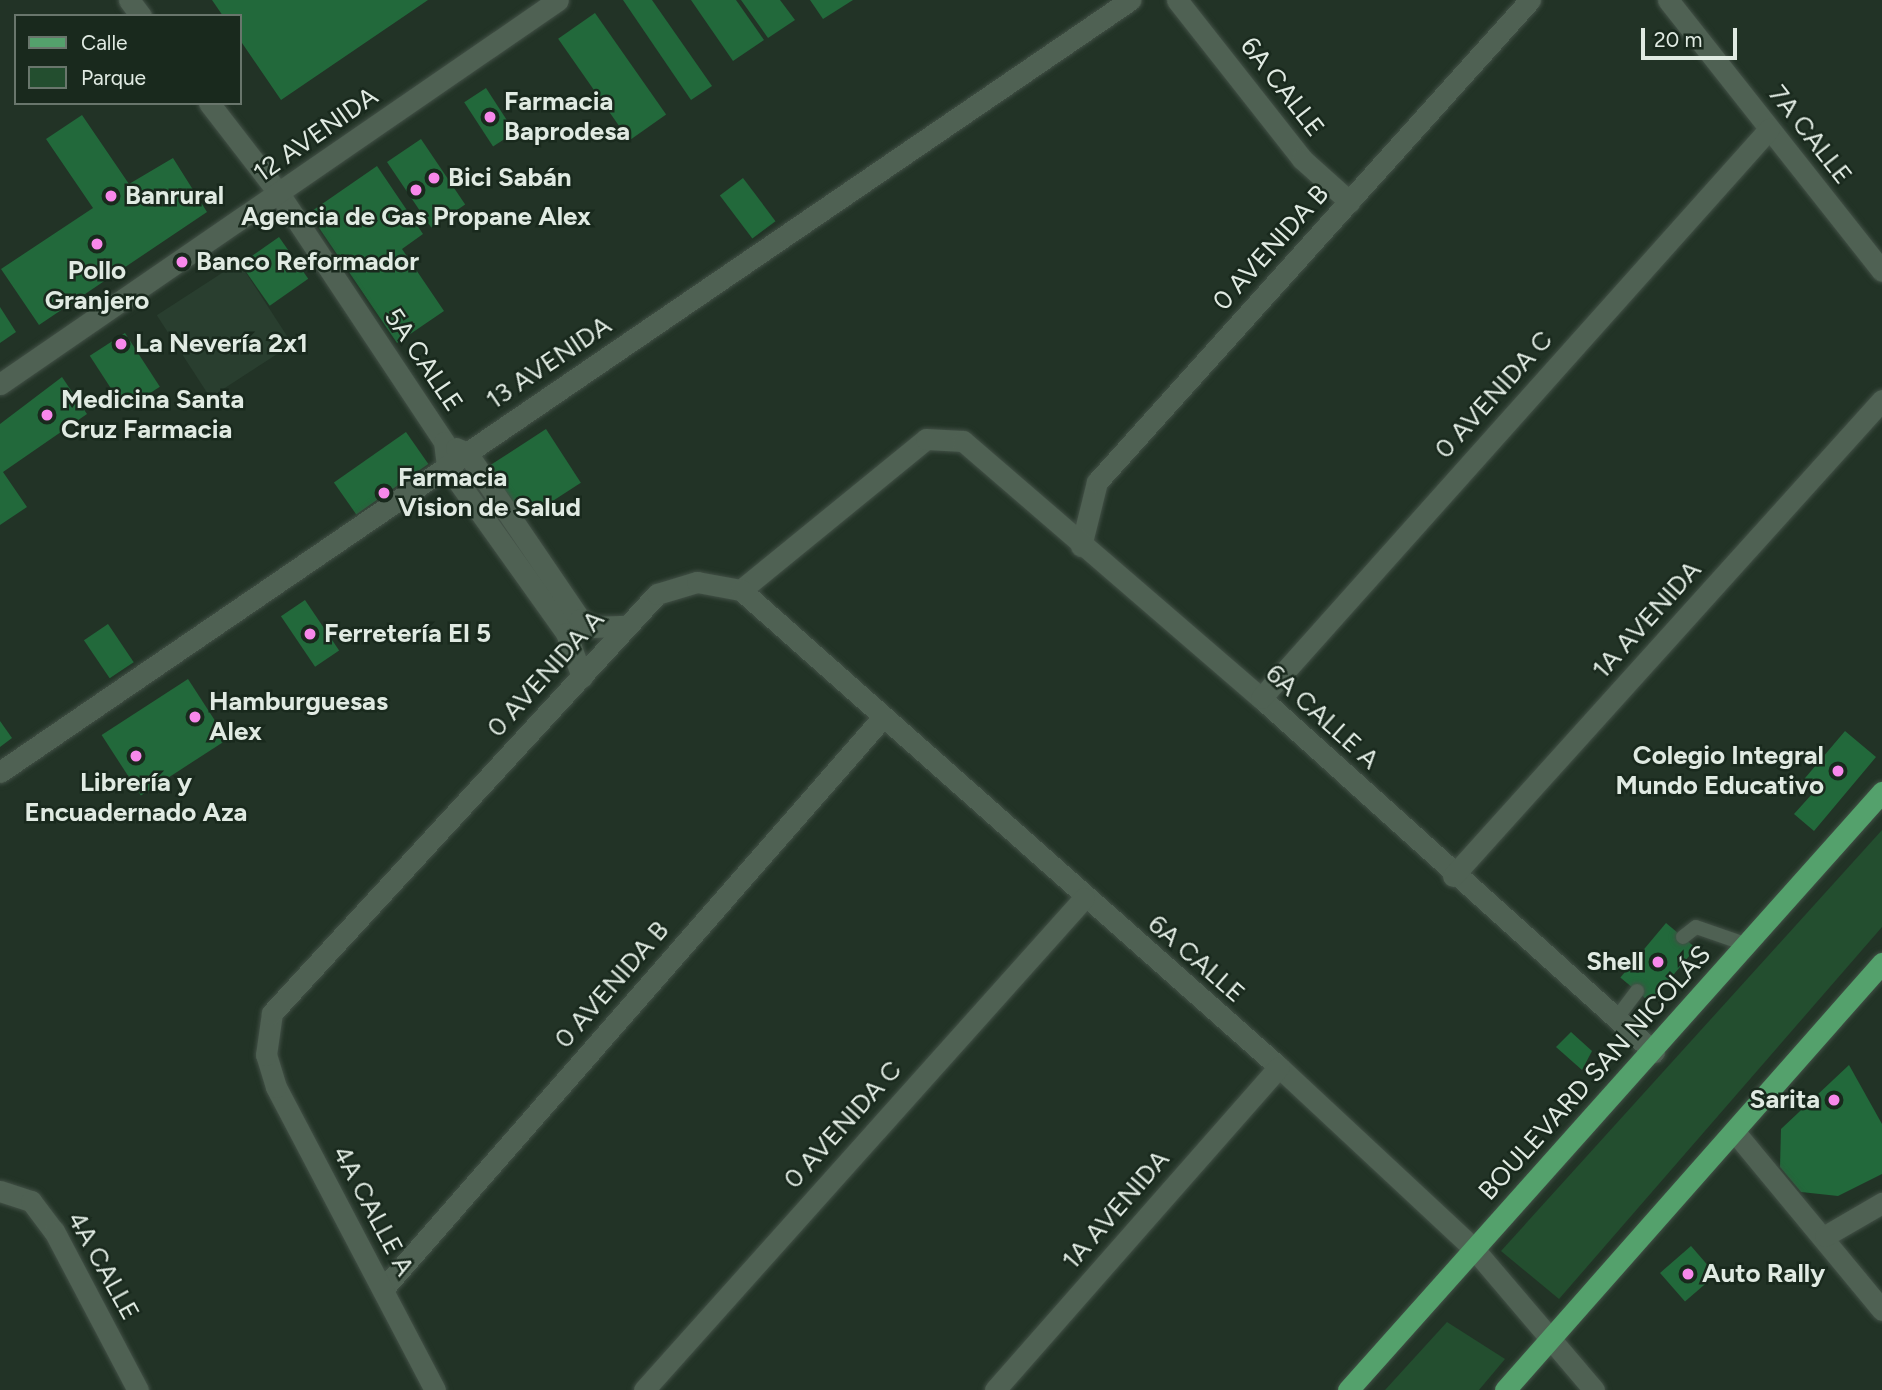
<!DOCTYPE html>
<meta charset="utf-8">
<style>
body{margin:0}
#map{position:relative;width:1882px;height:1390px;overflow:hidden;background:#223326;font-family:Figtree,sans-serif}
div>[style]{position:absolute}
.built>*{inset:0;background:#293e2f;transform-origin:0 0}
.green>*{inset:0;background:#234e2f}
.building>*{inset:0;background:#22693b;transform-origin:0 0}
.roads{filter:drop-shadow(0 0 2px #425046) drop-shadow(0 0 2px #425046)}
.lane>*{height:14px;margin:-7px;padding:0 7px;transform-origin:7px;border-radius:7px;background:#4f6153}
.street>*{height:21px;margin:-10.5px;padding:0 10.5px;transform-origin:10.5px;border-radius:10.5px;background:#4f6153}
.primary>*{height:21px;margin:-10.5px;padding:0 10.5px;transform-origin:10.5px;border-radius:10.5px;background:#54a16c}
.dots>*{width:19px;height:19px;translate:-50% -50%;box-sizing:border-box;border:4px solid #19291d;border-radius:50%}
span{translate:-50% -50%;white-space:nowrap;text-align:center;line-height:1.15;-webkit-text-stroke:5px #19291d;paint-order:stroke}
.street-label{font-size:26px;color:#e0eae2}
.poi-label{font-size:26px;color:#e0eae2;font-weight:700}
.left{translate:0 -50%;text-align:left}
.right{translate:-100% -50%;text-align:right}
.legend{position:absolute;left:14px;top:14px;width:228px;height:91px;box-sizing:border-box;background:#19291d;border:2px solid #69766c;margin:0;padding:9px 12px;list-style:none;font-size:21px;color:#e0eae2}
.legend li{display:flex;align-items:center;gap:14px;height:35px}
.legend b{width:35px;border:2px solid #69766c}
.scale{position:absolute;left:1641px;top:28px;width:96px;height:32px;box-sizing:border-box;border:4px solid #e0eae2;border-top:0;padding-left:9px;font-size:21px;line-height:24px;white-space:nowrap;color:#e0eae2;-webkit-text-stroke:5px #19291d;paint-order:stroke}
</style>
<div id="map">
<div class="built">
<i style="left:239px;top:262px;width:98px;height:98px;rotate:57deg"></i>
</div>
<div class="green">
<i style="clip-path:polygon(1882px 830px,1882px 927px,1559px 1299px,1501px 1251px)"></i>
<i style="clip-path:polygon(1447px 1322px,1505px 1359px,1479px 1390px,1385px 1390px)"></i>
</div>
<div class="building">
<i style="clip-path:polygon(212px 0,428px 0,281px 100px,240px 40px,240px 16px,223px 16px)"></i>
<i style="clip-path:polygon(623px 0,652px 0,712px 86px,691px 100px)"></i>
<i style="clip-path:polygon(691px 0,736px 0,764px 40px,733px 61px)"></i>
<i style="clip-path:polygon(741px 0,780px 0,795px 20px,768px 38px)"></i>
<i style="clip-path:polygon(810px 0,853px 0,823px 19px)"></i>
<i style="left:595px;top:13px;width:124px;height:45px;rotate:55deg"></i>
<i style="left:486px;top:88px;width:53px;height:26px;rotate:57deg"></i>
<i style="clip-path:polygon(82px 115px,129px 184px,173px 158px,207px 212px,39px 325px,1px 269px,93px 208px,46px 139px)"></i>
<i style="left:421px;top:139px;width:79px;height:41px;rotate:56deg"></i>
<i style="clip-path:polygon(377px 166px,423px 234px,402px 249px,444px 311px,397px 343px,309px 213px)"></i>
<i style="left:743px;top:178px;width:54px;height:29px;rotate:53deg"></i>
<i style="left:279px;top:237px;width:51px;height:47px;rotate:55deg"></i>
<i style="clip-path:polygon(0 307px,16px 332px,0 343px)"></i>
<i style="left:125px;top:333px;width:64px;height:42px;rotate:57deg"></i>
<i style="clip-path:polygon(62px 377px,87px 414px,3px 472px,27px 507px,0 525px,0 424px)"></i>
<i style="left:546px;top:429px;width:64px;height:70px;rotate:57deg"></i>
<i style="left:406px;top:432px;width:39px;height:88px;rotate:55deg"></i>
<i style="left:305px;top:600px;width:61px;height:29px;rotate:56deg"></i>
<i style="left:108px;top:624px;width:46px;height:29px;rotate:56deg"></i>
<i style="left:188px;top:679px;width:72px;height:103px;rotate:57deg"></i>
<i style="clip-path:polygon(0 721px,12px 738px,0 747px)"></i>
<i style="clip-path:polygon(1845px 731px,1876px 757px,1814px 831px,1794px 814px,1812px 794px,1800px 784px)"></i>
<i style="left:1666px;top:923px;width:39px;height:71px;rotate:40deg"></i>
<i style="clip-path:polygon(1571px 1032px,1592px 1051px,1582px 1070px,1556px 1047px)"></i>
<i style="clip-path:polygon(1849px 1065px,1882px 1124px,1882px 1174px,1838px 1196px,1801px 1192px,1780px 1167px,1781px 1129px)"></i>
<i style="left:1691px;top:1246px;width:38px;height:41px;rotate:49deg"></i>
</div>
<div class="roads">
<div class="lane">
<i style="left:1683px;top:937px;width:16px;rotate:-38deg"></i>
<i style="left:1696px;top:927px;width:55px;rotate:19.1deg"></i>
<i style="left:1616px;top:1019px;width:35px;rotate:-53deg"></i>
</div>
<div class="street">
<i style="left:129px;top:0;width:20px;rotate:53deg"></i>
<i style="left:1177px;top:0;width:202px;rotate:51.8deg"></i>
<i style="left:1302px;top:159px;width:64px;rotate:41.9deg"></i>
<i style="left:1668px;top:0;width:345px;rotate:51.7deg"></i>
<i style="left:209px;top:103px;width:116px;rotate:52.3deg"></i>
<i style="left:280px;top:195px;width:296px;rotate:56.4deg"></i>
<i style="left:444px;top:442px;width:24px;rotate:83deg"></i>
<i style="left:447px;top:466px;width:205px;rotate:54.5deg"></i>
<i style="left:566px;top:633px;width:47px;rotate:70deg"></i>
<i style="left:0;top:384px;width:677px;rotate:-34.53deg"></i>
<i style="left:456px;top:448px;width:12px;rotate:24deg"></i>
<i style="left:467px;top:453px;width:201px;rotate:55.8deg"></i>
<i style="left:580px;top:619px;width:14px;rotate:34deg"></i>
<i style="left:592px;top:627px;width:35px;rotate:-2deg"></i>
<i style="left:1081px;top:546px;width:66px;rotate:-76deg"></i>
<i style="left:1097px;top:482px;width:648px;rotate:-48.07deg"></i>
<i style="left:741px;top:590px;width:239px;rotate:-39.2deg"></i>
<i style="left:926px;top:439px;width:37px;rotate:3deg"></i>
<i style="left:963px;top:441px;width:394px;rotate:40.8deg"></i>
<i style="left:1261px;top:698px;width:529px;rotate:42.01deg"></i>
<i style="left:1261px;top:698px;width:763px;rotate:-48.24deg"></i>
<i style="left:0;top:772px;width:1369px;rotate:-34.34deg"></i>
<i style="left:1453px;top:876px;width:641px;rotate:-47.97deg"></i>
<i style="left:1734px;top:1131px;width:232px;rotate:50.4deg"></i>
<i style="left:0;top:1191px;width:33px;rotate:18deg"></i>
<i style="left:31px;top:1201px;width:38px;rotate:53deg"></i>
<i style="left:54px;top:1231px;width:180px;rotate:62.2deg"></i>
<i style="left:1825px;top:1236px;width:66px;rotate:-30.1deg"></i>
<i style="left:383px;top:1289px;width:760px;rotate:-48.84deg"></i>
<i style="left:435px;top:1390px;width:342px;rotate:-117.7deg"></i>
<i style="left:276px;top:1087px;width:34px;rotate:-107deg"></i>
<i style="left:266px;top:1055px;width:42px;rotate:-81.9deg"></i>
<i style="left:272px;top:1013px;width:569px;rotate:-47.42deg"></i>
<i style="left:657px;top:594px;width:42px;rotate:-16.7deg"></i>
<i style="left:697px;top:582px;width:45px;rotate:10.3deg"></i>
<i style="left:741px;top:590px;width:719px;rotate:41.56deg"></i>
<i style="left:1279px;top:1067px;width:267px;rotate:43deg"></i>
<i style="left:1474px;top:1249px;width:185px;rotate:49.6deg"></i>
<i style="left:644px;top:1390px;width:660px;rotate:-48.19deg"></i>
<i style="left:995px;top:1390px;width:430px;rotate:-48.7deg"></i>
</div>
<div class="primary">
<i style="left:1348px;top:1390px;width:802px;rotate:-48.24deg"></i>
<i style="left:1505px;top:1390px;width:570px;rotate:-48.56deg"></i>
</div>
</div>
<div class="dots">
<i style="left:490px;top:117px;background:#f888eb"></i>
<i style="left:434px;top:178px;background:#f888eb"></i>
<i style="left:416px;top:190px;background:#f888eb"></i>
<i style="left:111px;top:196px;background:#f888eb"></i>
<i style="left:97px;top:244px;background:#f888eb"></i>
<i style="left:182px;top:262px;background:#f888eb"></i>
<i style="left:121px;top:344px;background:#f888eb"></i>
<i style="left:47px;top:415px;background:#f888eb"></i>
<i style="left:384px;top:493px;background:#f888eb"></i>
<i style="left:310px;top:634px;background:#f888eb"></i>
<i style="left:195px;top:717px;background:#f888eb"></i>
<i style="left:136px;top:756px;background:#f888eb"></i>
<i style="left:1838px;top:771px;background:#f888eb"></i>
<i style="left:1658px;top:962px;background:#f888eb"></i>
<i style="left:1834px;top:1100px;background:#f888eb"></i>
<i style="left:1688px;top:1274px;background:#f888eb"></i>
</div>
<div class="street-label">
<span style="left:1282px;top:87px;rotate:52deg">6A CALLE</span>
<span style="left:316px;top:135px;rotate:-35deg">12 AVENIDA</span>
<span style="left:1810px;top:135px;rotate:52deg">7A CALLE</span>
<span style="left:1271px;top:248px;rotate:-48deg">0 AVENIDA B</span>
<span style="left:423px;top:360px;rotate:56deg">5A CALLE</span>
<span style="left:549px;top:363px;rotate:-34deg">13 AVENIDA</span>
<span style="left:1494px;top:395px;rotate:-48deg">0 AVENIDA C</span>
<span style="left:1647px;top:620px;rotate:-48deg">1A AVENIDA</span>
<span style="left:546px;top:674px;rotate:-48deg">0 AVENIDA A</span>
<span style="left:1322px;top:717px;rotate:42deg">6A CALLE A</span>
<span style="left:1196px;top:959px;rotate:41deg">6A CALLE</span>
<span style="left:612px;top:985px;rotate:-49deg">0 AVENIDA B</span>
<span style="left:1595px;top:1073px;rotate:-48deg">BOULEVARD SAN NICOLÁS</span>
<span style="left:843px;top:1125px;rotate:-48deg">0 AVENIDA C</span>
<span style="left:1116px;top:1210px;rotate:-49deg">1A AVENIDA</span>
<span style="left:373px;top:1211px;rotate:62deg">4A CALLE A</span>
<span style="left:103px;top:1266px;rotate:61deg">4A CALLE</span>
</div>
<div class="poi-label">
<span class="left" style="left:504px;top:117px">Farmacia<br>Baprodesa</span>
<span class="left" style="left:448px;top:178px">Bici Sabán</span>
<span class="left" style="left:125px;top:196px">Banrural</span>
<span style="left:416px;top:217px">Agencia de Gas Propane Alex</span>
<span class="left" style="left:196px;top:262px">Banco Reformador</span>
<span style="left:97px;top:286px">Pollo<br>Granjero</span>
<span class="left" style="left:135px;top:344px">La Nevería 2x1</span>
<span class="left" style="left:61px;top:415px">Medicina Santa<br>Cruz Farmacia</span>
<span class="left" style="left:398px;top:493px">Farmacia<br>Vision de Salud</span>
<span class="left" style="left:324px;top:634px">Ferretería El 5</span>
<span class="left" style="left:209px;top:717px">Hamburguesas<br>Alex</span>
<span class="right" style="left:1824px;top:771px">Colegio Integral<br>Mundo Educativo</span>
<span style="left:136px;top:798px">Librería y<br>Encuadernado Aza</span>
<span class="right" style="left:1644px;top:962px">Shell</span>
<span class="right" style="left:1820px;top:1100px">Sarita</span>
<span class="left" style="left:1702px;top:1274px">Auto Rally</span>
</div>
<ul class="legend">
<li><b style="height:9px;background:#54a16c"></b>Calle</li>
<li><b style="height:19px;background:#234e2f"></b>Parque</li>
</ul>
<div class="scale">20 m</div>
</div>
